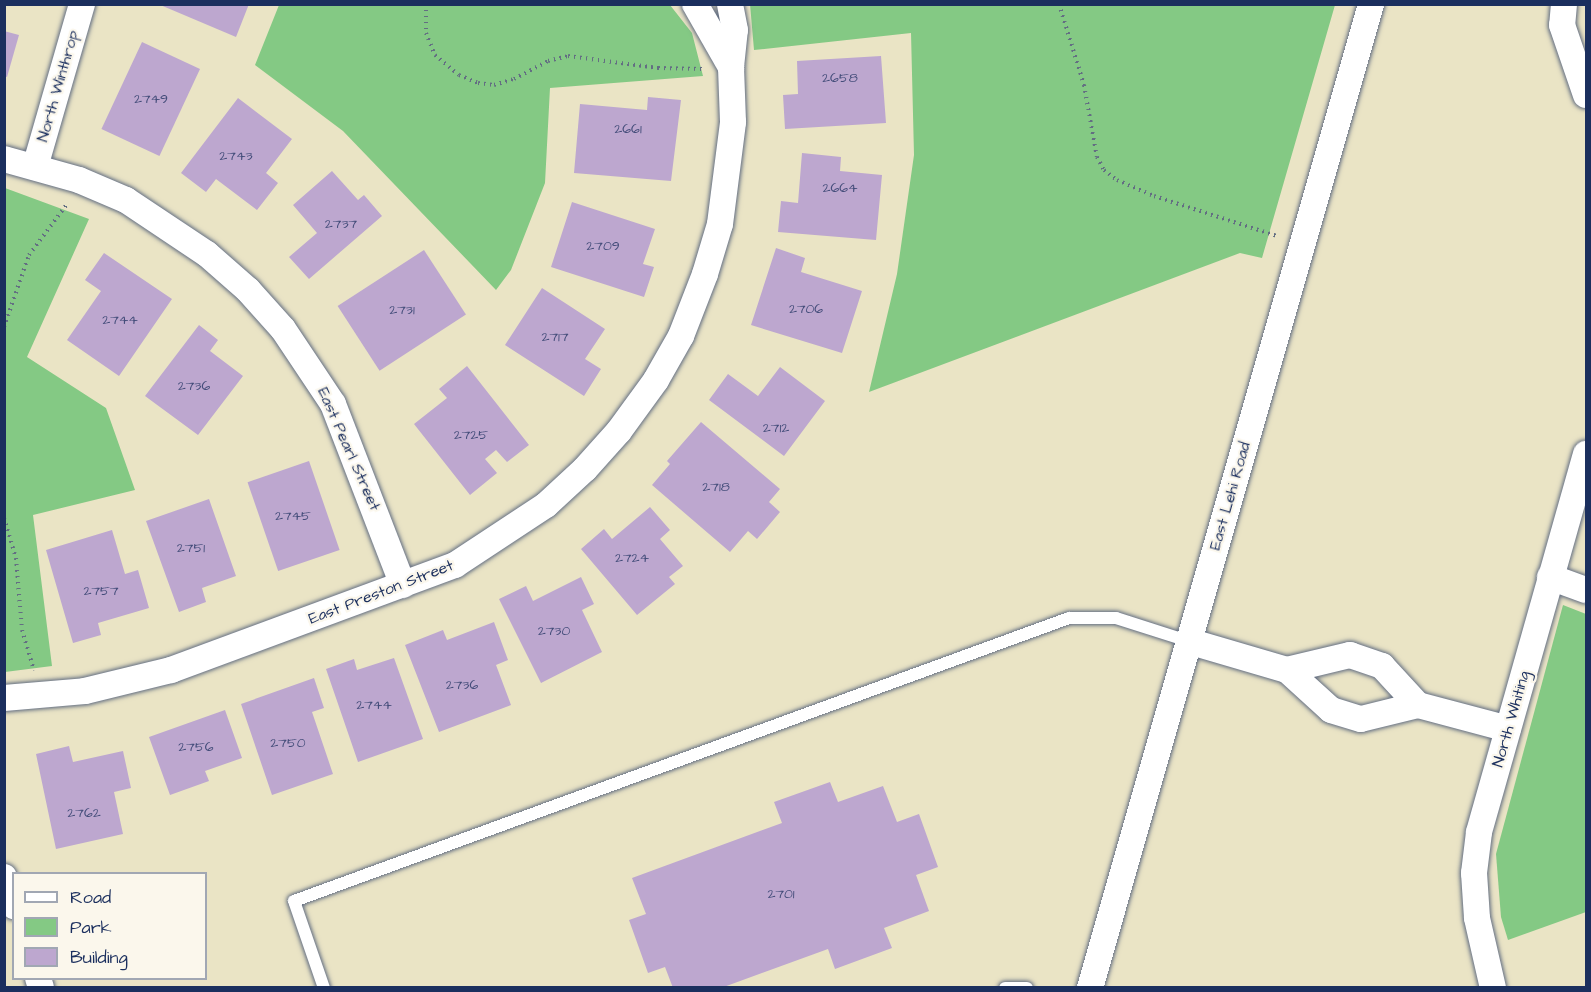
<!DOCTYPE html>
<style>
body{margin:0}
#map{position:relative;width:1591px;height:992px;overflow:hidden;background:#eae4c5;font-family:"Architects Daughter",sans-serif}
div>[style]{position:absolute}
.green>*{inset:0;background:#84c984}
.building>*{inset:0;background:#bda7cf;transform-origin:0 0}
.path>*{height:4px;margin-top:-2px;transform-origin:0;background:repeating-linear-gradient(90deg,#636e82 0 1.5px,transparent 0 6px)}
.roads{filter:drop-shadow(0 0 2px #636e82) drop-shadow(0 0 2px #636e82)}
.service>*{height:12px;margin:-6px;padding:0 6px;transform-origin:6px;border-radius:6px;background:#fff}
.minor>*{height:26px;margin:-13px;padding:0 13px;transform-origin:13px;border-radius:13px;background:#fff}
span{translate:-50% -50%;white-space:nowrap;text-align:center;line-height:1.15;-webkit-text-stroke:4.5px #fbf7ec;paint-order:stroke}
.number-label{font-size:14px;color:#444d7a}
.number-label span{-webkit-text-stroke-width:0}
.street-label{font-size:16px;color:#1b2f5e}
.frame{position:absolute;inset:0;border:6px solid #1b2f5e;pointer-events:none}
.legend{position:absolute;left:12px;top:872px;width:195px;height:108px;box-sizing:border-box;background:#fbf7ec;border:2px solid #a1a7b3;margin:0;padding:8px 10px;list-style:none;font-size:18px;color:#1b2f5e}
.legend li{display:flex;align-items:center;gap:12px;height:30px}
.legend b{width:30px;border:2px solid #a1a7b3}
</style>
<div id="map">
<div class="green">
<i style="clip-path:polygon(750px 4px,1335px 4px,1335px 5px,1262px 258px,1240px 253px,869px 392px,897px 274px,914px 155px,911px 33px,754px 50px)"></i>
<i style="clip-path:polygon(670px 5px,692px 33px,703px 76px,550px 88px,545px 183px,511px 270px,496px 290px,343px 131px,255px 65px,279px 5px)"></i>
<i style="clip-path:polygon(5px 188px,89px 219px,27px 357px,106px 408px,135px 490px,33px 515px,52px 666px,5px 672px)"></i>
<i style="clip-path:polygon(1563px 605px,1586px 614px,1586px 912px,1508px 940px,1501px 917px,1496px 854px)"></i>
</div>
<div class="building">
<i style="clip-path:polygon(158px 4px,249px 4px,236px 37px)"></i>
<i style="clip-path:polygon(4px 31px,19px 35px,7px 77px,4px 76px)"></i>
<i style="left:142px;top:42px;width:64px;height:96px;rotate:25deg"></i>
<i style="clip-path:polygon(881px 56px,886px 123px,785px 129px,783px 95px,798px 94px,797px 61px)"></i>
<i style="clip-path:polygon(648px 97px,681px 100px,671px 181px,574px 173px,580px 104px,647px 110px)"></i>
<i style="clip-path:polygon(238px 98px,292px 139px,266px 173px,278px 183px,257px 210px,216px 179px,206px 192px,181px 173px)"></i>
<i style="clip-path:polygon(802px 153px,841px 157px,840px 171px,882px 175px,876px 240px,778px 232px,781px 201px,798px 203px)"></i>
<i style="clip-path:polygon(332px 171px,358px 200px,364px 195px,382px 216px,309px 279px,289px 257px,317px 233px,293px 205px)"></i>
<i style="clip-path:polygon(572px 202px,655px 229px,643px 264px,654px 267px,644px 297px,551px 267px)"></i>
<i style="clip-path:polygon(776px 248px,805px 258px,801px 272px,862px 291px,842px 353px,751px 325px)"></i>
<i style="left:424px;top:250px;width:77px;height:103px;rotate:57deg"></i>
<i style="clip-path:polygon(104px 253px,172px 299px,119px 376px,67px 340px,101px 291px,85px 280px)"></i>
<i style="clip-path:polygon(542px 288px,605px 329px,585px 359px,601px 369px,584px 396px,505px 345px)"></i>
<i style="clip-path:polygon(199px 325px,218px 340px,210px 351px,243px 376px,198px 435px,145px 396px)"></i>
<i style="clip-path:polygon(467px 366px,529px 445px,507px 462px,496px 450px,485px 459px,497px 473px,470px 495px,414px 424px,447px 398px,439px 389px)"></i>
<i style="clip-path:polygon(780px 367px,825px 401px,784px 456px,709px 400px,728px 374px,758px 396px)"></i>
<i style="clip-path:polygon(701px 422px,780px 489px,769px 502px,780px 512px,757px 539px,748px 531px,730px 552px,652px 485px,670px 464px,667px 461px)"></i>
<i style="left:309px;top:461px;width:94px;height:65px;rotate:71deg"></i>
<i style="clip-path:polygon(209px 499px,236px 576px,202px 588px,206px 602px,179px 612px,146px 521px)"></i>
<i style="clip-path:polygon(650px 507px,670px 530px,660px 539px,683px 566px,669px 577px,675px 584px,637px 615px,581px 549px,604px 529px,612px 539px)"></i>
<i style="clip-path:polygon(112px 530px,125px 574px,138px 570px,149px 608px,98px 623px,101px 635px,73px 643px,46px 550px)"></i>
<i style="clip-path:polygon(581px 577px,594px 604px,582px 610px,602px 652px,541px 683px,499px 599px,526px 586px,533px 601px)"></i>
<i style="clip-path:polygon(494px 622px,508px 660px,496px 665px,511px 705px,439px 732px,405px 645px,443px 630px,447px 640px)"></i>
<i style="clip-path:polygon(394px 658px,423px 739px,358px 762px,326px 669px,354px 659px,357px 670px)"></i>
<i style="clip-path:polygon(314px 678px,324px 708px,312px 712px,333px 774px,272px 795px,241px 704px)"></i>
<i style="clip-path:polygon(225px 710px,242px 758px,205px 771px,209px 781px,170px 795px,149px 737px)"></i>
<i style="clip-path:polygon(69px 746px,73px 762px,123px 751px,131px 788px,114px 792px,123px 834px,56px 849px,36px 754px)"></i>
<i style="clip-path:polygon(830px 782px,838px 802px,883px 786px,897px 822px,919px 814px,938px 867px,916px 875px,929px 911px,884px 928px,892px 948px,835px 969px,828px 949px,721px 988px,673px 988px,665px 967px,648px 973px,629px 920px,646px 914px,632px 878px,782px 823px,774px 802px)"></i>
</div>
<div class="path">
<i style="left:426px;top:4px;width:29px;rotate:90deg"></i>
<i style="left:426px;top:33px;width:24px;rotate:68deg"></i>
<i style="left:435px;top:55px;width:31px;rotate:40deg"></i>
<i style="left:459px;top:75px;width:21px;rotate:23deg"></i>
<i style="left:478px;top:83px;width:16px;rotate:7deg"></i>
<i style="left:494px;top:85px;width:21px;rotate:-17deg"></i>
<i style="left:514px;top:79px;width:38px;rotate:-28deg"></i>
<i style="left:548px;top:61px;width:21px;rotate:-14deg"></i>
<i style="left:568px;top:56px;width:91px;rotate:7.6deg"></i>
<i style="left:658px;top:68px;width:45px;rotate:1.3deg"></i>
<i style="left:1059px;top:4px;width:85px;rotate:72.8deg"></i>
<i style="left:1084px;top:85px;width:73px;rotate:79.8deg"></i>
<i style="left:1097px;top:157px;width:15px;rotate:62deg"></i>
<i style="left:1104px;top:170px;width:16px;rotate:38deg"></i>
<i style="left:1117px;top:180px;width:40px;rotate:23.4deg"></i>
<i style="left:1154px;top:196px;width:129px;rotate:18deg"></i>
<i style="left:4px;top:327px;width:76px;rotate:-70.9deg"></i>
<i style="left:29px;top:255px;width:64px;rotate:-53.3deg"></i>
<i style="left:4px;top:518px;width:42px;rotate:73.3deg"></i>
<i style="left:16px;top:558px;width:72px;rotate:85.2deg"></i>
<i style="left:22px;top:630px;width:42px;rotate:73.3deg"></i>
</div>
<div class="roads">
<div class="service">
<i style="left:324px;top:988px;width:92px;rotate:-109deg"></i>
<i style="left:294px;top:901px;width:825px;rotate:-20.06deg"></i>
<i style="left:1069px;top:618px;width:47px"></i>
<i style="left:1116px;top:618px;width:76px;rotate:17.7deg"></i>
<i style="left:1005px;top:988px;width:22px"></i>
</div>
<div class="minor">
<i style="left:695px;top:4px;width:73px;rotate:60.3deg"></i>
<i style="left:1564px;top:4px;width:21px;rotate:95deg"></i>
<i style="left:1562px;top:25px;width:74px;rotate:71.1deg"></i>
<i style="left:4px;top:159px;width:78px;rotate:15.6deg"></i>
<i style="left:79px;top:180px;width:51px;rotate:23.1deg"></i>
<i style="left:126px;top:200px;width:97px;rotate:33.7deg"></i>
<i style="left:207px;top:254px;width:55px;rotate:41.3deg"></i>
<i style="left:248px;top:290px;width:52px;rotate:48.1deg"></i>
<i style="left:283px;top:329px;width:90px;rotate:56.3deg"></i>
<i style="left:333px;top:404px;width:194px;rotate:68.9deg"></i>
<i style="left:35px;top:167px;width:170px;rotate:-73.9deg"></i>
<i style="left:1550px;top:577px;width:38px;rotate:20deg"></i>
<i style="left:1188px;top:641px;width:103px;rotate:16.3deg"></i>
<i style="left:1287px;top:670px;width:59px;rotate:42.3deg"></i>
<i style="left:1331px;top:710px;width:31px;rotate:17deg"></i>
<i style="left:1361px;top:719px;width:59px;rotate:-13.8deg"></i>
<i style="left:1418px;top:705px;width:93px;rotate:14.9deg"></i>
<i style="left:1287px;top:670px;width:65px;rotate:-13.4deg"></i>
<i style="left:1350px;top:655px;width:34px;rotate:19deg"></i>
<i style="left:1382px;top:666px;width:53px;rotate:47.3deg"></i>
<i style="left:4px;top:698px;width:81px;rotate:-4.9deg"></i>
<i style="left:85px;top:691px;width:89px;rotate:-13.7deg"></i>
<i style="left:171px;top:670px;width:303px;rotate:-20.3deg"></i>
<i style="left:455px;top:565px;width:109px;rotate:-33.4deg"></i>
<i style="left:546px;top:505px;width:53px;rotate:-42.7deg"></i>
<i style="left:585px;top:469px;width:51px;rotate:-48.2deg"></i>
<i style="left:619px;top:431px;width:63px;rotate:-54deg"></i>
<i style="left:656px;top:380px;width:51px;rotate:-60.4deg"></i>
<i style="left:681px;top:336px;width:66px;rotate:-68.8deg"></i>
<i style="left:705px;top:274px;width:52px;rotate:-73.3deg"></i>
<i style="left:720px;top:224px;width:103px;rotate:-82.7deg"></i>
<i style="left:733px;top:122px;width:55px;rotate:-92.1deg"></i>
<i style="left:731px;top:67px;width:37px;rotate:-84deg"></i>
<i style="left:735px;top:30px;width:26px;rotate:-101deg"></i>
<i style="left:4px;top:877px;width:31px;rotate:71deg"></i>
<i style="left:38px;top:978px;width:10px;rotate:73deg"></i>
<i style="left:1090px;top:988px;width:1023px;rotate:-74.06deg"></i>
<i style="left:1493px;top:988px;width:72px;rotate:-102.9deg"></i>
<i style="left:1477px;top:918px;width:45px;rotate:-93.8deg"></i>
<i style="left:1474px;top:873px;width:41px;rotate:-83deg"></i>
<i style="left:1479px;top:832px;width:393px;rotate:-74.2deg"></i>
</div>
</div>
<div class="number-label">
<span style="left:840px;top:78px">2658</span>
<span style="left:151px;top:99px">2749</span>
<span style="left:628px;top:129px">2661</span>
<span style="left:236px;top:156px">2743</span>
<span style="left:840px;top:188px">2664</span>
<span style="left:341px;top:224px">2737</span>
<span style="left:603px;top:246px">2709</span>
<span style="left:806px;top:309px">2706</span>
<span style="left:402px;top:310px">2731</span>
<span style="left:120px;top:320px">2744</span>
<span style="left:555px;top:337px">2717</span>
<span style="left:194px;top:386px">2736</span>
<span style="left:776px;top:428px">2712</span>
<span style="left:471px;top:435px">2725</span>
<span style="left:716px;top:487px">2718</span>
<span style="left:293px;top:516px">2745</span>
<span style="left:191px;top:548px">2751</span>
<span style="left:632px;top:558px">2724</span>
<span style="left:101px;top:591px">2757</span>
<span style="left:554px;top:631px">2730</span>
<span style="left:462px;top:685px">2736</span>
<span style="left:374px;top:705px">2744</span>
<span style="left:288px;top:743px">2750</span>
<span style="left:196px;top:747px">2756</span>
<span style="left:84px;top:813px">2762</span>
<span style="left:781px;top:894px">2701</span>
</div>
<div class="street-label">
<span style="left:58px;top:86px;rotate:-74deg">North Winthrop</span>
<span style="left:349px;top:449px;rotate:66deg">East Pearl Street</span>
<span style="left:1230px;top:496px;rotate:-74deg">East Lehi Road</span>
<span style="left:381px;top:592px;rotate:-21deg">East Preston Street</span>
<span style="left:1511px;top:719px;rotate:-74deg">North Whiting</span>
</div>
<div class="frame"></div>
<ul class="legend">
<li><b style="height:8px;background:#fff"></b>Road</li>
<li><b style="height:16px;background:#84c984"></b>Park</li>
<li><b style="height:16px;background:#bda7cf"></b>Building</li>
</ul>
</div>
